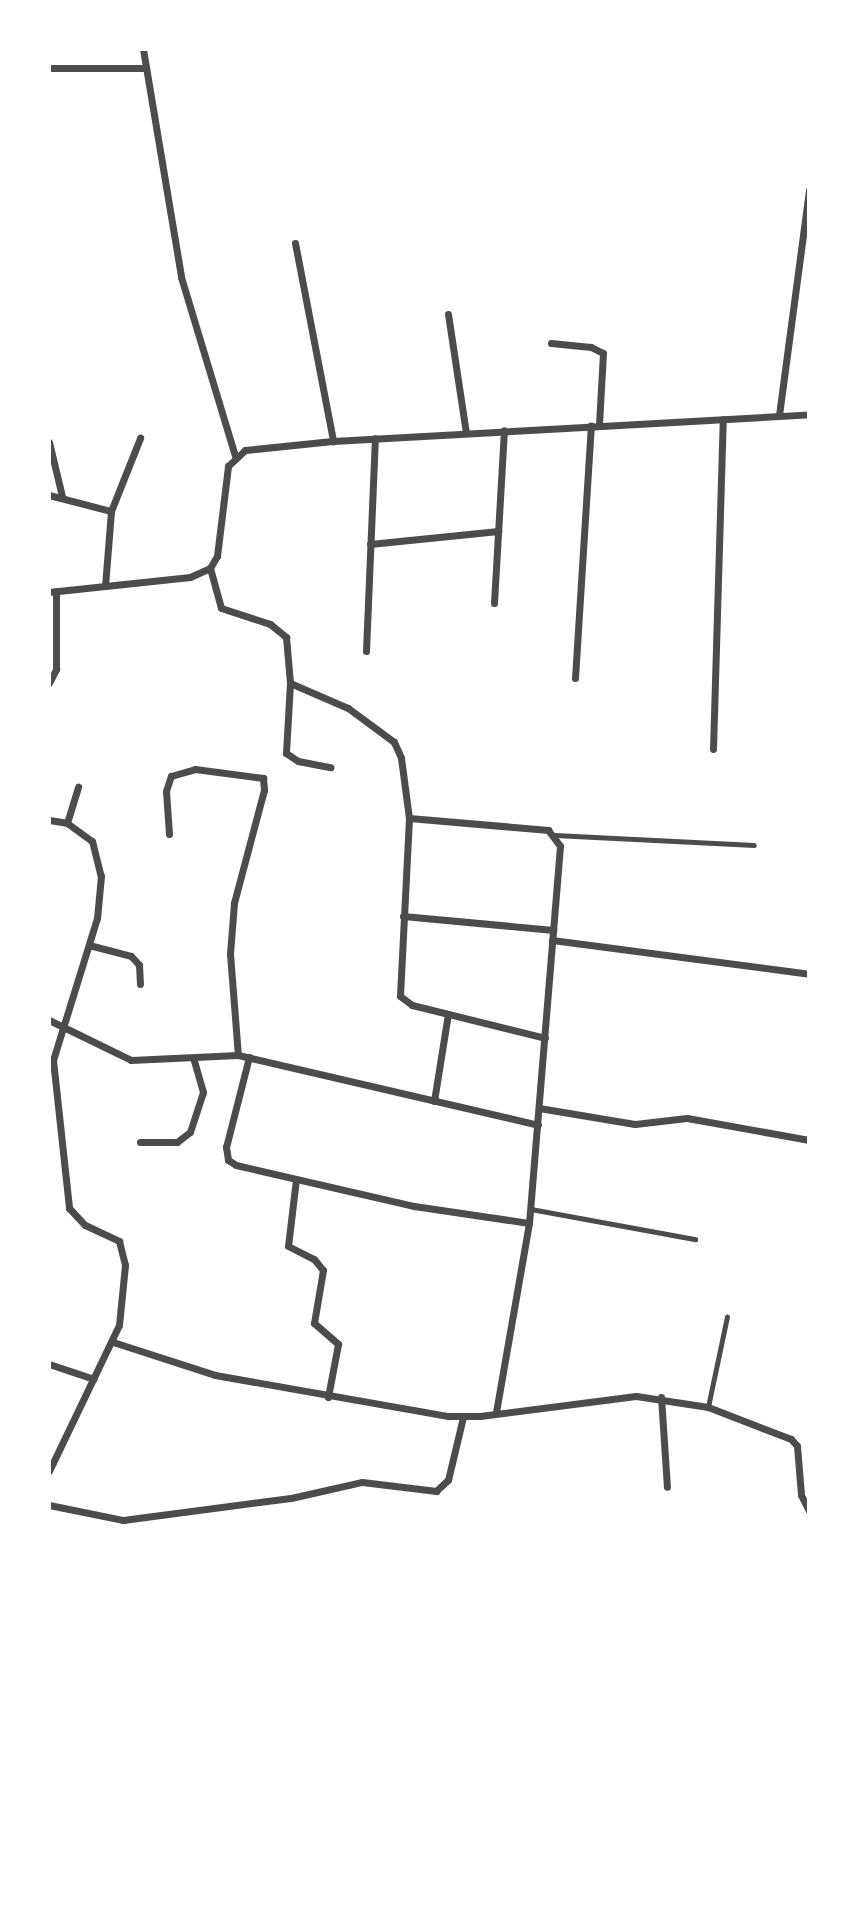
<!DOCTYPE html>
<style>
body{margin:0}
#map{position:relative;width:858px;height:1924px;overflow:hidden;background:#fff;font-family:"DM Sans",sans-serif}
div>[style]{position:absolute}
.service>*{height:4.5px;margin:-2.25px;padding:0 2.25px;transform-origin:2.25px;border-radius:2.25px;background:#4c4c4c}
.minor>*{height:7px;margin:-3.5px;padding:0 3.5px;transform-origin:3.5px;border-radius:3.5px;background:#4c4c4c}
span{translate:-50% -50%;white-space:nowrap;text-align:center;line-height:1.15;-webkit-text-stroke:7px #fff;paint-order:stroke}
.frame{position:absolute;inset:0;border:51px solid #fff;pointer-events:none}
</style>
<div id="map">
<div class="service">
<i style="left:555px;top:835px;width:199px;rotate:2.9deg"></i>
<i style="left:531px;top:1209px;width:167px;rotate:10.4deg"></i>
<i style="left:708px;top:1407px;width:92px;rotate:-78.1deg"></i>
</div>
<div class="minor">
<i style="left:143px;top:49px;width:231px;rotate:80.5deg"></i>
<i style="left:181px;top:277px;width:187px;rotate:73.2deg"></i>
<i style="left:49px;top:68px;width:97px"></i>
<i style="left:295px;top:243px;width:202px;rotate:79.1deg"></i>
<i style="left:448px;top:314px;width:120px;rotate:81.4deg"></i>
<i style="left:551px;top:343px;width:40px;rotate:5.7deg"></i>
<i style="left:591px;top:347px;width:13px;rotate:27deg"></i>
<i style="left:603px;top:353px;width:72px;rotate:93.2deg"></i>
<i style="left:779px;top:415px;width:227px;rotate:-82.4deg"></i>
<i style="left:49px;top:442px;width:56px;rotate:76.5deg"></i>
<i style="left:49px;top:495px;width:64px;rotate:14.5deg"></i>
<i style="left:370px;top:544px;width:129px;rotate:-5.8deg"></i>
<i style="left:210px;top:568px;width:41px;rotate:74.6deg"></i>
<i style="left:221px;top:608px;width:52px;rotate:18.1deg"></i>
<i style="left:270px;top:624px;width:21px;rotate:39deg"></i>
<i style="left:286px;top:637px;width:46px;rotate:85deg"></i>
<i style="left:290px;top:683px;width:63px;rotate:23.3deg"></i>
<i style="left:348px;top:708px;width:57px;rotate:36.5deg"></i>
<i style="left:394px;top:742px;width:17px;rotate:66deg"></i>
<i style="left:401px;top:758px;width:61px;rotate:82.4deg"></i>
<i style="left:409px;top:818px;width:140px;rotate:4.9deg"></i>
<i style="left:548px;top:830px;width:20px;rotate:53deg"></i>
<i style="left:560px;top:846px;width:378px;rotate:94.7deg"></i>
<i style="left:529px;top:1223px;width:193px;rotate:99.9deg"></i>
<i style="left:105px;top:586px;width:75px;rotate:-85.4deg"></i>
<i style="left:111px;top:511px;width:79px;rotate:-68.3deg"></i>
<i style="left:49px;top:592px;width:142px;rotate:-6.1deg"></i>
<i style="left:190px;top:577px;width:22px;rotate:-24deg"></i>
<i style="left:210px;top:568px;width:14px;rotate:-60deg"></i>
<i style="left:217px;top:556px;width:91px;rotate:-83deg"></i>
<i style="left:228px;top:466px;width:23px;rotate:-43deg"></i>
<i style="left:245px;top:450px;width:88px;rotate:-5.8deg"></i>
<i style="left:333px;top:441px;width:477px;rotate:-3.2deg"></i>
<i style="left:494px;top:603px;width:173px;rotate:-86.7deg"></i>
<i style="left:366px;top:651px;width:213px;rotate:-87.6deg"></i>
<i style="left:575px;top:678px;width:253px;rotate:-86.4deg"></i>
<i style="left:49px;top:683px;width:16px;rotate:-63deg"></i>
<i style="left:56px;top:669px;width:78px;rotate:-90deg"></i>
<i style="left:290px;top:683px;width:70px;rotate:93.3deg"></i>
<i style="left:286px;top:753px;width:14px;rotate:34deg"></i>
<i style="left:298px;top:761px;width:33px;rotate:11deg"></i>
<i style="left:713px;top:749px;width:330px;rotate:-88.3deg"></i>
<i style="left:409px;top:818px;width:178px;rotate:92.9deg"></i>
<i style="left:400px;top:996px;width:15px;rotate:37deg"></i>
<i style="left:412px;top:1005px;width:137px;rotate:13.9deg"></i>
<i style="left:49px;top:820px;width:18px;rotate:9deg"></i>
<i style="left:67px;top:823px;width:31px;rotate:36deg"></i>
<i style="left:92px;top:841px;width:36px;rotate:76deg"></i>
<i style="left:101px;top:876px;width:42px;rotate:95.4deg"></i>
<i style="left:97px;top:918px;width:149px;rotate:107.2deg"></i>
<i style="left:53px;top:1060px;width:149px;rotate:83.8deg"></i>
<i style="left:69px;top:1208px;width:23px;rotate:47deg"></i>
<i style="left:85px;top:1225px;width:38px;rotate:25deg"></i>
<i style="left:119px;top:1241px;width:25px;rotate:76deg"></i>
<i style="left:125px;top:1265px;width:60px;rotate:95.7deg"></i>
<i style="left:119px;top:1325px;width:162px;rotate:115.6deg"></i>
<i style="left:67px;top:823px;width:38px;rotate:-73deg"></i>
<i style="left:169px;top:834px;width:43px;rotate:-94deg"></i>
<i style="left:166px;top:791px;width:16px;rotate:-72deg"></i>
<i style="left:171px;top:776px;width:25px;rotate:-16deg"></i>
<i style="left:195px;top:769px;width:69px;rotate:7.5deg"></i>
<i style="left:263px;top:778px;width:12px;rotate:85deg"></i>
<i style="left:264px;top:790px;width:117px;rotate:104.9deg"></i>
<i style="left:234px;top:903px;width:51px;rotate:94.5deg"></i>
<i style="left:230px;top:954px;width:101px;rotate:85.5deg"></i>
<i style="left:403px;top:916px;width:151px;rotate:5.3deg"></i>
<i style="left:552px;top:940px;width:259px;rotate:7.5deg"></i>
<i style="left:89px;top:945px;width:43px;rotate:14.7deg"></i>
<i style="left:131px;top:956px;width:12px;rotate:48deg"></i>
<i style="left:139px;top:965px;width:19px;rotate:87deg"></i>
<i style="left:49px;top:1020px;width:91px;rotate:26deg"></i>
<i style="left:131px;top:1060px;width:107px;rotate:-2.7deg"></i>
<i style="left:238px;top:1055px;width:308px;rotate:13.1deg"></i>
<i style="left:249px;top:1057px;width:93px;rotate:104.3deg"></i>
<i style="left:226px;top:1147px;width:13px;rotate:81deg"></i>
<i style="left:228px;top:1160px;width:9px;rotate:32deg"></i>
<i style="left:236px;top:1165px;width:183px;rotate:13deg"></i>
<i style="left:414px;top:1206px;width:116px;rotate:8.4deg"></i>
<i style="left:434px;top:1101px;width:88px;rotate:-80.9deg"></i>
<i style="left:539px;top:1108px;width:97px;rotate:9.5deg"></i>
<i style="left:635px;top:1124px;width:52px;rotate:-6.6deg"></i>
<i style="left:687px;top:1118px;width:124px;rotate:10.2deg"></i>
<i style="left:140px;top:1142px;width:37px"></i>
<i style="left:177px;top:1142px;width:16px;rotate:-38deg"></i>
<i style="left:190px;top:1132px;width:42px;rotate:-72deg"></i>
<i style="left:203px;top:1092px;width:35px;rotate:-106deg"></i>
<i style="left:296px;top:1179px;width:67px;rotate:96.8deg"></i>
<i style="left:288px;top:1246px;width:29px;rotate:27deg"></i>
<i style="left:314px;top:1259px;width:14px;rotate:51deg"></i>
<i style="left:323px;top:1270px;width:54px;rotate:99.6deg"></i>
<i style="left:314px;top:1323px;width:32px;rotate:41deg"></i>
<i style="left:338px;top:1344px;width:54px;rotate:100.7deg"></i>
<i style="left:113px;top:1342px;width:107px;rotate:17.9deg"></i>
<i style="left:215px;top:1375px;width:237px;rotate:10deg"></i>
<i style="left:448px;top:1416px;width:32px"></i>
<i style="left:480px;top:1416px;width:157px;rotate:-7.3deg"></i>
<i style="left:636px;top:1396px;width:73px;rotate:8.7deg"></i>
<i style="left:708px;top:1407px;width:89px;rotate:21.1deg"></i>
<i style="left:791px;top:1439px;width:9px;rotate:49deg"></i>
<i style="left:797px;top:1446px;width:49px;rotate:85.3deg"></i>
<i style="left:801px;top:1495px;width:18px;rotate:63deg"></i>
<i style="left:49px;top:1364px;width:47px;rotate:18.4deg"></i>
<i style="left:661px;top:1397px;width:90px;rotate:86.2deg"></i>
<i style="left:49px;top:1505px;width:76px;rotate:11.5deg"></i>
<i style="left:123px;top:1520px;width:169px;rotate:-7.5deg"></i>
<i style="left:291px;top:1498px;width:73px;rotate:-12.7deg"></i>
<i style="left:362px;top:1482px;width:75px;rotate:6.9deg"></i>
<i style="left:436px;top:1491px;width:16px;rotate:-43deg"></i>
<i style="left:448px;top:1480px;width:65px;rotate:-76.6deg"></i>
</div>
<div class="frame"></div>
</div>
